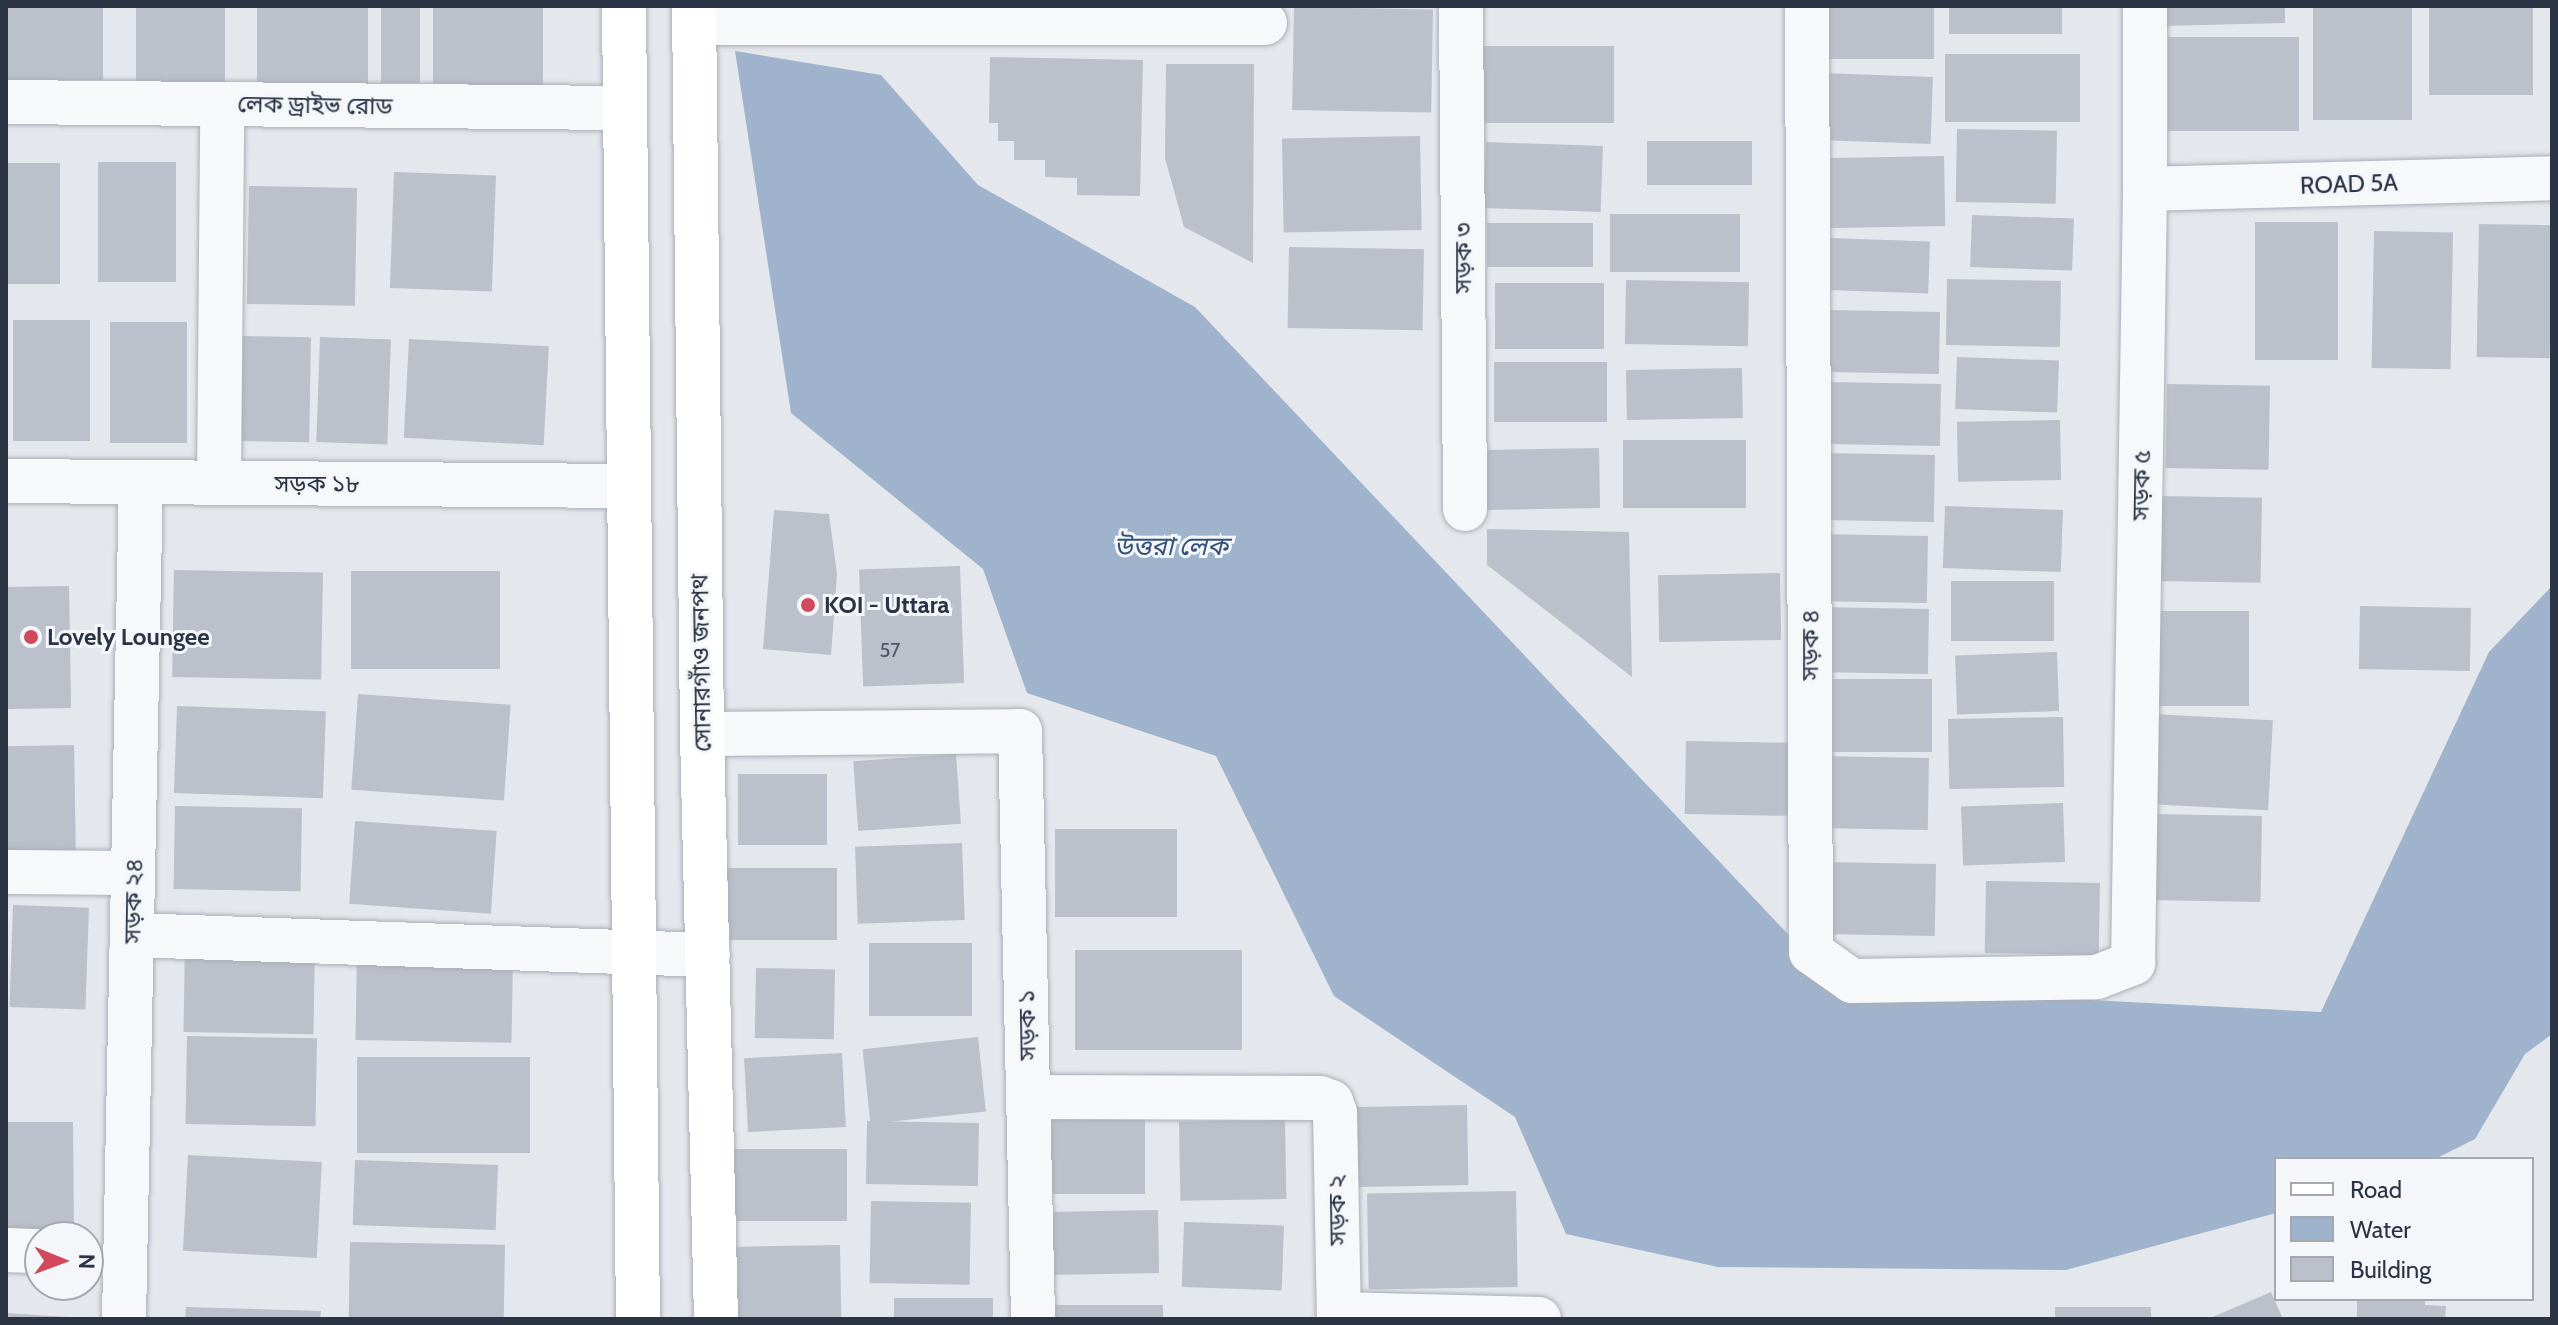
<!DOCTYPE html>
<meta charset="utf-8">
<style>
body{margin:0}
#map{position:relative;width:2558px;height:1325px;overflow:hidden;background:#e4e7ec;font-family:Cabin,"Noto Sans Bengali",sans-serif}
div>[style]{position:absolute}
.water>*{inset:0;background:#9fb4cc}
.building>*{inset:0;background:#bbc0ca;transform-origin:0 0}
.roads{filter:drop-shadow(0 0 2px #a9aeb7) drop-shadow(0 0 2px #a9aeb7)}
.minor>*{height:44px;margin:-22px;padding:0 22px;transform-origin:22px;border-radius:22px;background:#f7f8fa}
.major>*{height:44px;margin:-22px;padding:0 22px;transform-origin:22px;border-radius:22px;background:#fff}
.dots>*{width:22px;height:22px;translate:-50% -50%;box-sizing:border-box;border:4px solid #f4f6f9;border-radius:50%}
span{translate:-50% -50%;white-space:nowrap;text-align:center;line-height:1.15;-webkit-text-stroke:6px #f4f6f9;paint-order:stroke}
.number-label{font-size:20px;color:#4f5766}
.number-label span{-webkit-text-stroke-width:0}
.street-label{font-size:24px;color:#2b3445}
.poi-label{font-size:24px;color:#2b3445;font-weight:700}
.left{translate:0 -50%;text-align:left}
.water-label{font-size:26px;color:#34527a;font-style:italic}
.frame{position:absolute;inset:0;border:8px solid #2b3445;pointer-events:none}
.legend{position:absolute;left:2274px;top:1157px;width:260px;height:144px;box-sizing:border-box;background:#f4f6f9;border:2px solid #a4a8b1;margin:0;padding:10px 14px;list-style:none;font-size:24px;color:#2b3445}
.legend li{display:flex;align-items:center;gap:16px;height:40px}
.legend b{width:40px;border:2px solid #a4a8b1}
.north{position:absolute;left:24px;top:1221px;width:80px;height:80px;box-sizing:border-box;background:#f4f6f9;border:2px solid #a4a8b1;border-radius:50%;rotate:91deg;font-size:22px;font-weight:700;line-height:32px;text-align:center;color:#2b3445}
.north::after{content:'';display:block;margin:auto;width:28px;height:36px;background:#d1495b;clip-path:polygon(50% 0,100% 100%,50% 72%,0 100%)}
</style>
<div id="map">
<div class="water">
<i style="clip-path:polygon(735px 51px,881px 75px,978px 185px,1195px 307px,1838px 987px,2321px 1012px,2489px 652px,2552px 586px,2552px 1034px,2525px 1054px,2475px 1139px,2435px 1159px,2276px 1159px,2276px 1213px,2066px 1270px,1718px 1267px,1566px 1234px,1515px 1117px,1334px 996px,1216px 756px,1027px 693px,983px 569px,791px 413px)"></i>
</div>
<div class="building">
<i style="left:6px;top:6px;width:97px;height:74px"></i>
<i style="left:136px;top:6px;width:89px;height:88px"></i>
<i style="left:257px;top:6px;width:111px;height:85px"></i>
<i style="left:381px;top:6px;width:39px;height:77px"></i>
<i style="left:433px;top:6px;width:110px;height:83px"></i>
<i style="left:1821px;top:6px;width:113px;height:53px"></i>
<i style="left:1949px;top:6px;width:113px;height:28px"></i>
<i style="clip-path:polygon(2159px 6px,2285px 6px,2285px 23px,2160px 26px)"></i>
<i style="left:2313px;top:6px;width:99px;height:114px"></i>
<i style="left:2429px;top:6px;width:104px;height:89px"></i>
<i style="left:1294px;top:7px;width:139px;height:103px;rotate:1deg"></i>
<i style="left:2299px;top:37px;width:94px;height:131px;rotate:90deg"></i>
<i style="left:1614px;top:46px;width:77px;height:131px;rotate:90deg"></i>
<i style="left:1945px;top:54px;width:135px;height:68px"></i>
<i style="clip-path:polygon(990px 57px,1143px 60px,1140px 196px,1077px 195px,1077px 178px,1045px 177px,1045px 160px,1014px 160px,1014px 141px,998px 141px,998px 123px,989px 123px)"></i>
<i style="clip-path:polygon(1166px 64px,1254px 64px,1253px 263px,1184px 227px,1165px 158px)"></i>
<i style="left:1820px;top:73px;width:113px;height:67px;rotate:2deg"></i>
<i style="left:1957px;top:129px;width:100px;height:73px;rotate:1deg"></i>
<i style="left:1420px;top:136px;width:94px;height:138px;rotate:89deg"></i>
<i style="left:1647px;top:141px;width:105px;height:44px"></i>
<i style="left:1486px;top:142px;width:117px;height:66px;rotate:2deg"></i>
<i style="left:1944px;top:156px;width:70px;height:125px;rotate:89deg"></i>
<i style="left:176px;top:162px;width:120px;height:78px;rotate:90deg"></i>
<i style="left:6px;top:163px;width:54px;height:121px"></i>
<i style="left:394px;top:172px;width:102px;height:116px;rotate:2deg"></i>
<i style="left:249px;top:186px;width:108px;height:118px;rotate:1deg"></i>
<i style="left:1610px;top:214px;width:130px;height:58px"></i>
<i style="left:1972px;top:215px;width:102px;height:52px;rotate:2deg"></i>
<i style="left:2338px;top:222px;width:138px;height:83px;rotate:90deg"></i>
<i style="left:1593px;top:223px;width:44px;height:106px;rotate:90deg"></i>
<i style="left:2479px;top:224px;width:73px;height:133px;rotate:1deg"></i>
<i style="left:2374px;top:231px;width:79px;height:137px;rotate:1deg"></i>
<i style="left:1829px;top:238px;width:101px;height:52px;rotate:2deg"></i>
<i style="left:1289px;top:247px;width:135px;height:81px;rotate:1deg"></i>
<i style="left:1947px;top:279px;width:114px;height:66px;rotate:1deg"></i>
<i style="left:1626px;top:280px;width:123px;height:64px;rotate:1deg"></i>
<i style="left:1495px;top:283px;width:109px;height:66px"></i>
<i style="left:1828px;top:310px;width:112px;height:62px;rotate:1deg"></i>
<i style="left:90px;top:320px;width:121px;height:77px;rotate:90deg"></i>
<i style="left:187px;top:322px;width:121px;height:77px;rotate:90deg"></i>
<i style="left:241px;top:336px;width:70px;height:105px;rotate:1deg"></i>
<i style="left:320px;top:337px;width:71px;height:105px;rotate:2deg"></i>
<i style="left:409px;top:339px;width:140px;height:99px;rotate:3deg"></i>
<i style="left:1957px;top:357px;width:102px;height:52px;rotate:2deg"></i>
<i style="left:1607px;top:362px;width:60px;height:113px;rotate:90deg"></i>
<i style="left:1742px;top:368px;width:50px;height:116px;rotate:89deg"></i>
<i style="left:1828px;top:382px;width:113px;height:62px;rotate:1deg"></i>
<i style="left:2167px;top:384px;width:103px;height:84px;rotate:1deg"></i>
<i style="left:2060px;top:420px;width:60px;height:103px;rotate:89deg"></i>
<i style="left:1746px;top:440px;width:68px;height:123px;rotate:90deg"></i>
<i style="left:1599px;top:448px;width:60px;height:113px;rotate:89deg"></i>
<i style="left:1824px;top:453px;width:111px;height:67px;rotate:1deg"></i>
<i style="left:2158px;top:496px;width:104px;height:85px;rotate:1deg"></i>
<i style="left:1945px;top:506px;width:118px;height:62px;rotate:2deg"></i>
<i style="clip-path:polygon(774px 510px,829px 514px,837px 574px,831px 655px,763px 649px)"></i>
<i style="clip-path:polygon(1487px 529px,1629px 532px,1632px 677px,1487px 565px)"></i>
<i style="left:1816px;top:534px;width:112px;height:67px;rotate:1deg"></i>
<i style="left:960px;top:566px;width:117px;height:101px;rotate:88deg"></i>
<i style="left:174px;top:570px;width:149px;height:107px;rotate:1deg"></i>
<i style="left:351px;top:571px;width:149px;height:98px"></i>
<i style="left:1780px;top:573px;width:67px;height:122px;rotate:89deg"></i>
<i style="left:1951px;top:581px;width:103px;height:60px"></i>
<i style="left:69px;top:586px;width:122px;height:63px;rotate:89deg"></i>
<i style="left:2360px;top:606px;width:111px;height:63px;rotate:1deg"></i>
<i style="left:1815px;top:607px;width:114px;height:65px;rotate:1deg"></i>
<i style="left:2249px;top:611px;width:95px;height:99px;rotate:90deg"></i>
<i style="left:2057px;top:652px;width:59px;height:102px;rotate:88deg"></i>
<i style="left:1815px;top:679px;width:117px;height:73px"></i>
<i style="left:358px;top:694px;width:153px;height:96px;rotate:4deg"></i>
<i style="left:177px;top:706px;width:149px;height:87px;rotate:2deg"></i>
<i style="left:2152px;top:714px;width:121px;height:90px;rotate:3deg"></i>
<i style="left:2063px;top:717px;width:70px;height:115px;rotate:89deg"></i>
<i style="left:1686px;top:741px;width:113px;height:73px;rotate:1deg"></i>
<i style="left:74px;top:745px;width:119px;height:68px;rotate:89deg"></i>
<i style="left:956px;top:754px;width:70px;height:103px;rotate:86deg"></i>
<i style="left:1815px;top:756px;width:114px;height:72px;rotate:1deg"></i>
<i style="left:827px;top:774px;width:71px;height:89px;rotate:90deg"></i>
<i style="left:2063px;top:803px;width:59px;height:102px;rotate:88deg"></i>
<i style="left:175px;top:806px;width:127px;height:83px;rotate:1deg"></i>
<i style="left:2150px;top:814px;width:112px;height:86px;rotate:1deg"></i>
<i style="left:355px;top:821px;width:142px;height:83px;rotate:4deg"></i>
<i style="left:1055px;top:829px;width:122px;height:88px"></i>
<i style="left:962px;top:843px;width:77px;height:107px;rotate:88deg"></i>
<i style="left:1822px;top:862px;width:114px;height:72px;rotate:1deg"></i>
<i style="left:837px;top:868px;width:72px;height:112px;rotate:90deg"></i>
<i style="left:1986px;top:881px;width:114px;height:72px;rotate:1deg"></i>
<i style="left:13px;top:905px;width:76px;height:102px;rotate:2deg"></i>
<i style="left:185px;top:943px;width:130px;height:89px;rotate:1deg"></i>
<i style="left:972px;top:943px;width:73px;height:103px;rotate:90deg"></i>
<i style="left:1242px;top:950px;width:100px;height:167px;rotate:90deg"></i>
<i style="left:357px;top:953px;width:156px;height:87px;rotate:1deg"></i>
<i style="left:756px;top:968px;width:79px;height:70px;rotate:1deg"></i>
<i style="left:187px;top:1036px;width:130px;height:88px;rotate:1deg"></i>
<i style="left:978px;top:1037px;width:75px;height:116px;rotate:84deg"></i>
<i style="left:842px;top:1053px;width:74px;height:98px;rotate:87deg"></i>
<i style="left:357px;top:1057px;width:173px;height:96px"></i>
<i style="left:1467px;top:1105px;width:80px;height:123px;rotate:89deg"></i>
<i style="left:1145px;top:1117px;width:77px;height:109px;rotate:90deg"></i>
<i style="left:1285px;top:1120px;width:79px;height:106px;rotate:89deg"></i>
<i style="left:867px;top:1121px;width:112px;height:63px;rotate:1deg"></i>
<i style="clip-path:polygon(6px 1122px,73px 1122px,74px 1237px,40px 1237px,6px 1244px)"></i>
<i style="left:847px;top:1149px;width:72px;height:113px;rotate:90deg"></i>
<i style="left:188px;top:1155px;width:134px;height:96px;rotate:3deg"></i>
<i style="left:355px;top:1160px;width:143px;height:65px;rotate:2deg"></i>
<i style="left:1516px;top:1191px;width:96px;height:149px;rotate:89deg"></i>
<i style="left:871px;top:1201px;width:100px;height:82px;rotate:1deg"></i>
<i style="left:1158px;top:1210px;width:63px;height:110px;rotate:89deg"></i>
<i style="left:1184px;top:1222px;width:100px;height:65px;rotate:2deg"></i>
<i style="left:350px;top:1242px;width:155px;height:77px;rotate:1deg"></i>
<i style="left:840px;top:1245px;width:72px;height:112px;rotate:89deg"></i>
<i style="clip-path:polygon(2271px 1292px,2283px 1319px,2208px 1319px)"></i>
<i style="left:993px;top:1298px;width:21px;height:99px;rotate:90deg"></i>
<i style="clip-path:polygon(2357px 1299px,2425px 1299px,2425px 1305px,2446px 1306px,2445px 1319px,2357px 1319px)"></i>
<i style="left:1051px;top:1305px;width:112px;height:14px"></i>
<i style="clip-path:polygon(186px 1307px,321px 1311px,320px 1319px,185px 1319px)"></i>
<i style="left:2151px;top:1307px;width:12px;height:96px;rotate:90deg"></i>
<i style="clip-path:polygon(6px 1313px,68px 1317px,68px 1319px,6px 1319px)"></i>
</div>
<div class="roads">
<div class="minor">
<i style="left:1461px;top:6px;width:503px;rotate:89.54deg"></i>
<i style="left:1807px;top:6px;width:946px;rotate:89.76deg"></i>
<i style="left:1811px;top:952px;width:50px;rotate:35.3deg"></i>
<i style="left:1852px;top:981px;width:245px;rotate:-0.9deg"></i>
<i style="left:2097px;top:977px;width:39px;rotate:-21deg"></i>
<i style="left:2133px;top:963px;width:774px;rotate:-89.11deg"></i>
<i style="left:2145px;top:189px;width:183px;rotate:-90deg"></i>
<i style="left:694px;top:23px;width:571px"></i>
<i style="left:6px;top:102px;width:618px;rotate:0.56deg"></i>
<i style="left:2145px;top:189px;width:407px;rotate:-1.5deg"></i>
<i style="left:6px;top:481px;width:623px;rotate:0.46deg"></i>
<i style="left:219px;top:483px;width:379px;rotate:-89.5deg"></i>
<i style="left:702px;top:734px;width:318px;rotate:-0.5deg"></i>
<i style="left:1020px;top:731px;width:588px;rotate:88.73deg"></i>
<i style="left:6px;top:872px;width:127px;rotate:0.5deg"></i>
<i style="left:132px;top:935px;width:576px;rotate:1.99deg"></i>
<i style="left:1028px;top:1097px;width:292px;rotate:0.2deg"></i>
<i style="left:1320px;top:1098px;width:12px;rotate:20deg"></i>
<i style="left:1331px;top:1102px;width:12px;rotate:70deg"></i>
<i style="left:1335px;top:1113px;width:206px;rotate:88.9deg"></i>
<i style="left:6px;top:1250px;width:34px;rotate:2deg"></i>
<i style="left:1339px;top:1314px;width:200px;rotate:1.4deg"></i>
<i style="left:124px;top:1319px;width:837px;rotate:-88.84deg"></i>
</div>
<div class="major">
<i style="left:624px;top:6px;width:1313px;rotate:89.39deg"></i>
<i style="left:694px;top:6px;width:728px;rotate:89.37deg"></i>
<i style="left:702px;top:734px;width:585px;rotate:88.63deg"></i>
</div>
</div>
<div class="dots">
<i style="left:808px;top:605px;background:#d1495b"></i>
<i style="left:31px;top:637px;background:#d1495b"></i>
</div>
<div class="number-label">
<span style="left:890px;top:650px">57</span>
</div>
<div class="street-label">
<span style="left:315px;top:105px;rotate:1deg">লেক ড্রাইভ রোড</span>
<span style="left:2349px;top:184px;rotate:-2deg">ROAD 5A</span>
<span style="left:1463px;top:258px;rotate:-90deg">সড়ক ৩</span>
<span style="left:317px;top:484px">সড়ক ১৮</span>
<span style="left:2141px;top:485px;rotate:-89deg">সড়ক ৫</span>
<span style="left:1810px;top:645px;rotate:-90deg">সড়ক ৪</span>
<span style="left:701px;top:663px;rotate:-91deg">সোনারগাঁও জনপথ</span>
<span style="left:133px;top:901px;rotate:-89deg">সড়ক ২৪</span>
<span style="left:1027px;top:1025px;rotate:-91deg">সড়ক ১</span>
<span style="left:1337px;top:1210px;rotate:-91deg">সড়ক ২</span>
</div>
<div class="poi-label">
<span class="left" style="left:824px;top:605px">KOI - Uttara</span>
<span class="left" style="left:47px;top:637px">Lovely Loungee</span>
</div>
<div class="water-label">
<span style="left:1171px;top:547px">উত্তরা লেক</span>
</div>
<div class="frame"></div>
<ul class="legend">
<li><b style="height:10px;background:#fff"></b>Road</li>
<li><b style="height:22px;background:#9fb4cc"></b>Water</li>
<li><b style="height:22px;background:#bbc0ca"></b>Building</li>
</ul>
<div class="north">N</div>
</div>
